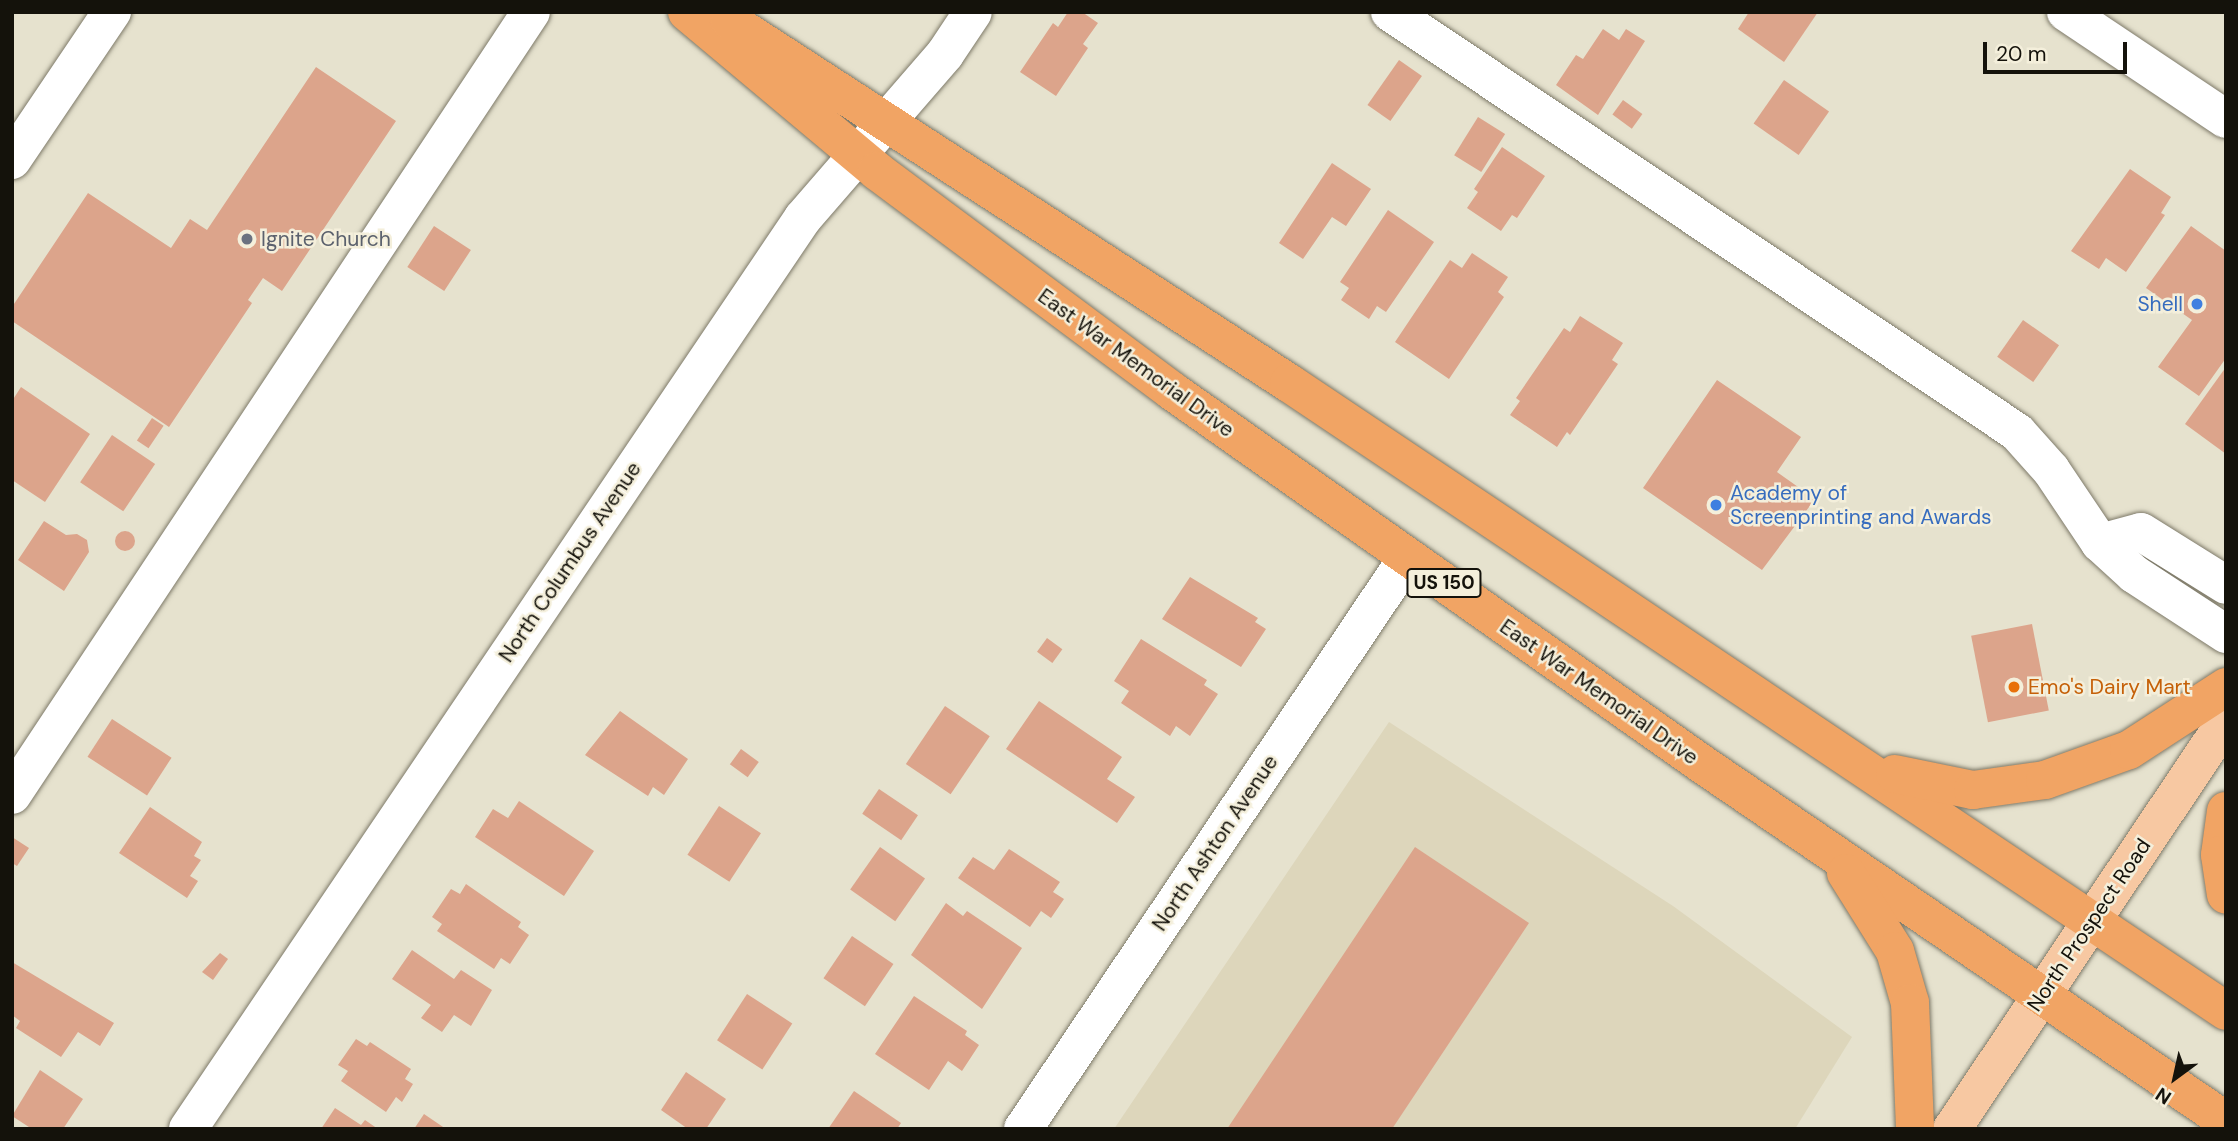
<!DOCTYPE html>
<style>
body{margin:0}
#map{position:relative;width:2238px;height:1141px;overflow:hidden;background:#e6e2ce;font-family:"DM Sans",sans-serif}
div>[style]{position:absolute}
.built>*{inset:0;background:#ddd6bb}
.building>*{inset:0;background:#dca48b;transform-origin:0 0}
.round{border-radius:50%}
.roads{filter:drop-shadow(0 0 2px #7e7a69) drop-shadow(0 0 2px #7e7a69)}
.minor>*{height:38px;margin:-19px;padding:0 19px;transform-origin:19px;border-radius:19px;background:#fff}
.major>*{height:38px;margin:-19px;padding:0 19px;transform-origin:19px;border-radius:19px;background:#f7c8a2}
.highway>*{height:38px;margin:-19px;padding:0 19px;transform-origin:19px;border-radius:19px;background:#f1a464}
.dots>*{width:19px;height:19px;translate:-50% -50%;box-sizing:border-box;border:4px solid #f4efdb;border-radius:50%}
span{translate:-50% -50%;white-space:nowrap;text-align:center;line-height:1.15;-webkit-text-stroke:5px #f4efdb;paint-order:stroke}
.shield-label span{padding:2px 5px;background:#f4efdb;border:2px solid;border-radius:5px;-webkit-text-stroke-width:0}
.shield-label{font-size:19px;color:#14120b;font-weight:700}
.worship-label{font-size:21px;color:#5b616d}
.left{translate:0 -50%;text-align:left}
.shop-label{font-size:21px;color:#366cbe}
.right{translate:-100% -50%;text-align:right}
.street-label{font-size:21px;color:#14120b}
.food-label{font-size:21px;color:#c56008}
.frame{position:absolute;inset:0;border:14px solid #14120b;pointer-events:none}
.north{position:absolute;left:2140px;top:1043px;width:70px;height:70px;-webkit-text-stroke:5px #f4efdb;paint-order:stroke;rotate:213deg;font-size:19px;font-weight:700;line-height:28px;text-align:center;color:#14120b}
.north::after{content:'';display:block;margin:auto;width:24px;height:32px;background:#14120b;clip-path:polygon(50% 0,100% 100%,50% 72%,0 100%)}
.scale{position:absolute;left:1983px;top:42px;width:144px;height:32px;box-sizing:border-box;border:4px solid #14120b;border-top:0;padding-left:9px;font-size:21px;line-height:24px;white-space:nowrap;color:#14120b;-webkit-text-stroke:5px #f4efdb;paint-order:stroke}
</style>
<div id="map">
<div class="built">
<i style="clip-path:polygon(1389px 722px,1673px 906px,1852px 1037px,1795px 1129px,1114px 1129px)"></i>
</div>
<div class="building">
<i style="clip-path:polygon(1068px 12px,1082px 12px,1098px 23px,1083px 44px,1088px 48px,1056px 96px,1020px 72px,1053px 23px,1058px 27px)"></i>
<i style="clip-path:polygon(1749px 12px,1818px 12px,1784px 62px,1738px 29px)"></i>
<i style="clip-path:polygon(1603px 29px,1619px 40px,1626px 29px,1645px 41px,1598px 115px,1556px 85px,1576px 55px,1583px 59px)"></i>
<i style="left:1399px;top:60px;width:28px;height:55px;rotate:35deg"></i>
<i style="clip-path:polygon(316px 67px,396px 121px,282px 291px,263px 278px,248px 300px,252px 303px,169px 427px,12px 321px,12px 307px,88px 193px,171px 248px,190px 219px,207px 230px)"></i>
<i style="left:1784px;top:80px;width:55px;height:53px;rotate:35deg"></i>
<i style="left:1623px;top:100px;width:24px;height:18px;rotate:36deg"></i>
<i style="left:1478px;top:117px;width:32px;height:45px;rotate:32deg"></i>
<i style="clip-path:polygon(1502px 147px,1545px 176px,1517px 218px,1512px 215px,1501px 231px,1467px 208px,1478px 192px,1474px 189px)"></i>
<i style="clip-path:polygon(1332px 163px,1371px 189px,1346px 226px,1332px 217px,1303px 259px,1279px 243px)"></i>
<i style="clip-path:polygon(2130px 169px,2171px 197px,2161px 213px,2165px 215px,2126px 272px,2106px 258px,2099px 269px,2071px 251px)"></i>
<i style="clip-path:polygon(1388px 210px,1434px 242px,1386px 312px,1377px 306px,1369px 319px,1341px 300px,1349px 288px,1340px 282px)"></i>
<i style="left:434px;top:226px;width:44px;height:49px;rotate:33deg"></i>
<i style="clip-path:polygon(2191px 226px,2226px 251px,2226px 358px,2199px 396px,2158px 367px,2192px 320px,2146px 288px)"></i>
<i style="clip-path:polygon(1472px 253px,1508px 277px,1498px 292px,1504px 297px,1449px 379px,1395px 342px,1450px 260px,1462px 268px)"></i>
<i style="clip-path:polygon(1580px 316px,1623px 343px,1612px 360px,1618px 364px,1570px 435px,1567px 432px,1557px 447px,1510px 415px,1520px 401px,1516px 398px,1564px 328px,1570px 332px)"></i>
<i style="left:2023px;top:320px;width:44px;height:45px;rotate:35deg"></i>
<i style="clip-path:polygon(2226px 367px,2226px 454px,2185px 424px)"></i>
<i style="clip-path:polygon(1717px 380px,1801px 437px,1777px 472px,1815px 499px,1762px 570px,1643px 488px)"></i>
<i style="clip-path:polygon(21px 387px,90px 434px,45px 502px,12px 480px,12px 401px)"></i>
<i style="left:152px;top:418px;width:14px;height:27px;rotate:34deg"></i>
<i style="left:112px;top:435px;width:52px;height:57px;rotate:34deg"></i>
<i style="clip-path:polygon(44px 521px,66px 535px,77px 534px,87px 540px,89px 552px,64px 591px,18px 560px)"></i>
<i class="round" style="left:115px;top:531px;width:20px;height:20px"></i>
<i style="clip-path:polygon(1190px 577px,1258px 618px,1255px 622px,1266px 629px,1241px 667px,1162px 619px)"></i>
<i style="left:2032px;top:624px;width:88px;height:62px;rotate:79deg"></i>
<i style="left:1047px;top:638px;width:19px;height:17px;rotate:36deg"></i>
<i style="clip-path:polygon(1141px 639px,1207px 680px,1204px 685px,1218px 694px,1190px 736px,1176px 726px,1170px 736px,1121px 703px,1129px 691px,1114px 681px)"></i>
<i style="clip-path:polygon(1039px 701px,1122px 757px,1107px 779px,1135px 797px,1117px 823px,1006px 749px)"></i>
<i style="left:945px;top:706px;width:54px;height:70px;rotate:34deg"></i>
<i style="clip-path:polygon(620px 711px,688px 759px,664px 795px,653px 787px,648px 796px,585px 755px)"></i>
<i style="left:112px;top:719px;width:71px;height:45px;rotate:33deg"></i>
<i style="left:741px;top:749px;width:22px;height:19px;rotate:36deg"></i>
<i style="left:879px;top:789px;width:47px;height:30px;rotate:34deg"></i>
<i style="clip-path:polygon(519px 801px,594px 851px,564px 896px,475px 837px,493px 809px,508px 818px)"></i>
<i style="left:719px;top:806px;width:50px;height:58px;rotate:33deg"></i>
<i style="clip-path:polygon(150px 807px,202px 842px,194px 856px,201px 860px,190px 876px,198px 881px,187px 898px,119px 853px)"></i>
<i style="clip-path:polygon(12px 837px,29px 848px,17px 866px,12px 863px)"></i>
<i style="left:880px;top:847px;width:55px;height:52px;rotate:35deg"></i>
<i style="clip-path:polygon(1415px 847px,1529px 923px,1392px 1129px,1227px 1129px)"></i>
<i style="clip-path:polygon(1009px 849px,1060px 882px,1053px 892px,1064px 899px,1051px 918px,1041px 911px,1030px 927px,958px 878px,973px 857px,994px 870px)"></i>
<i style="clip-path:polygon(466px 884px,521px 922px,518px 927px,529px 935px,510px 964px,501px 958px,494px 969px,437px 931px,442px 924px,432px 917px,451px 889px,460px 894px)"></i>
<i style="clip-path:polygon(946px 903px,963px 916px,967px 911px,1022px 948px,982px 1009px,911px 955px)"></i>
<i style="left:852px;top:936px;width:50px;height:51px;rotate:34deg"></i>
<i style="clip-path:polygon(412px 950px,454px 979px,461px 970px,492px 990px,471px 1026px,454px 1015px,442px 1032px,421px 1018px,431px 1005px,392px 979px)"></i>
<i style="clip-path:polygon(220px 953px,228px 959px,213px 980px,202px 972px)"></i>
<i style="clip-path:polygon(12px 962px,114px 1023px,100px 1046px,78px 1032px,61px 1057px,16px 1028px,20px 1021px,12px 1015px)"></i>
<i style="left:747px;top:994px;width:54px;height:55px;rotate:33deg"></i>
<i style="clip-path:polygon(914px 996px,967px 1031px,965px 1035px,979px 1045px,962px 1071px,948px 1061px,929px 1090px,875px 1054px)"></i>
<i style="clip-path:polygon(356px 1039px,367px 1046px,370px 1042px,411px 1069px,405px 1079px,413px 1084px,402px 1102px,396px 1097px,386px 1112px,341px 1081px,348px 1071px,338px 1065px)"></i>
<i style="clip-path:polygon(40px 1070px,83px 1099px,63px 1129px,32px 1129px,12px 1116px)"></i>
<i style="clip-path:polygon(686px 1072px,726px 1099px,706px 1129px,688px 1129px,661px 1110px)"></i>
<i style="clip-path:polygon(854px 1091px,901px 1123px,897px 1129px,828px 1129px)"></i>
<i style="clip-path:polygon(335px 1108px,361px 1125px,365px 1120px,378px 1129px,321px 1129px)"></i>
<i style="clip-path:polygon(424px 1114px,446px 1129px,414px 1129px)"></i>
</div>
<div class="roads">
<div class="minor">
<i style="left:1390px;top:12px;width:755px;rotate:33.82deg"></i>
<i style="left:2017px;top:432px;width:51px;rotate:48.2deg"></i>
<i style="left:2051px;top:470px;width:88px;rotate:56.1deg"></i>
<i style="left:2100px;top:543px;width:46px;rotate:42.4deg"></i>
<i style="left:2134px;top:574px;width:110px;rotate:33.1deg"></i>
<i style="left:2066px;top:12px;width:192px;rotate:33.8deg"></i>
<i style="left:12px;top:160px;width:179px;rotate:-56deg"></i>
<i style="left:2100px;top:543px;width:42px;rotate:-15deg"></i>
<i style="left:2141px;top:532px;width:100px;rotate:31.9deg"></i>
<i style="left:12px;top:795px;width:939px;rotate:-56.46deg"></i>
<i style="left:188px;top:1129px;width:1099px;rotate:-55.98deg"></i>
<i style="left:803px;top:218px;width:217px;rotate:-49.1deg"></i>
<i style="left:945px;top:54px;width:50px;rotate:-56.3deg"></i>
<i style="left:1023px;top:1129px;width:689px;rotate:-56.06deg"></i>
</div>
<div class="major">
<i style="left:1952px;top:1129px;width:491px;rotate:-56.1deg"></i>
</div>
<div class="highway">
<i style="left:687px;top:12px;width:248px;rotate:39.9deg"></i>
<i style="left:877px;top:171px;width:368px;rotate:36.7deg"></i>
<i style="left:1172px;top:391px;width:644px;rotate:35.14deg"></i>
<i style="left:1699px;top:762px;width:638px;rotate:34.26deg"></i>
<i style="left:730px;top:21px;width:666px;rotate:32.93deg"></i>
<i style="left:1289px;top:383px;width:1128px;rotate:33.83deg"></i>
<i style="left:1895px;top:774px;width:80px;rotate:11.6deg"></i>
<i style="left:1973px;top:790px;width:73px;rotate:-7.9deg"></i>
<i style="left:2045px;top:780px;width:89px;rotate:-19.7deg"></i>
<i style="left:2129px;top:750px;width:116px;rotate:-33deg"></i>
<i style="left:2226px;top:811px;width:44px;rotate:97.8deg"></i>
<i style="left:2220px;top:855px;width:40px;rotate:81.5deg"></i>
<i style="left:1846px;top:873px;width:92px;rotate:57.9deg"></i>
<i style="left:1895px;top:951px;width:54px;rotate:73.9deg"></i>
<i style="left:1910px;top:1003px;width:126px;rotate:87.7deg"></i>
</div>
</div>
<div class="dots">
<i style="left:247px;top:239px;background:#6b7280"></i>
<i style="left:2197px;top:304px;background:#3f7fe0"></i>
<i style="left:1716px;top:505px;background:#3f7fe0"></i>
<i style="left:2014px;top:687px;background:#e8710a"></i>
</div>
<div class="shield-label">
<span style="left:1444px;top:583px">US 150</span>
</div>
<div class="worship-label">
<span class="left" style="left:261px;top:239px">Ignite Church</span>
</div>
<div class="shop-label">
<span class="right" style="left:2183px;top:304px">Shell</span>
<span class="left" style="left:1730px;top:505px">Academy of<br>Screenprinting and Awards</span>
</div>
<div class="street-label">
<span style="left:1136px;top:363px;rotate:36deg">East War Memorial Drive</span>
<span style="left:570px;top:562px;rotate:-56deg">North Columbus Avenue</span>
<span style="left:1599px;top:692px;rotate:35deg">East War Memorial Drive</span>
<span style="left:1215px;top:843px;rotate:-56deg">North Ashton Avenue</span>
<span style="left:2089px;top:925px;rotate:-56deg">North Prospect Road</span>
</div>
<div class="food-label">
<span class="left" style="left:2028px;top:687px">Emo's Dairy Mart</span>
</div>
<div class="frame"></div>
<div class="north">N</div>
<div class="scale">20 m</div>
</div>
